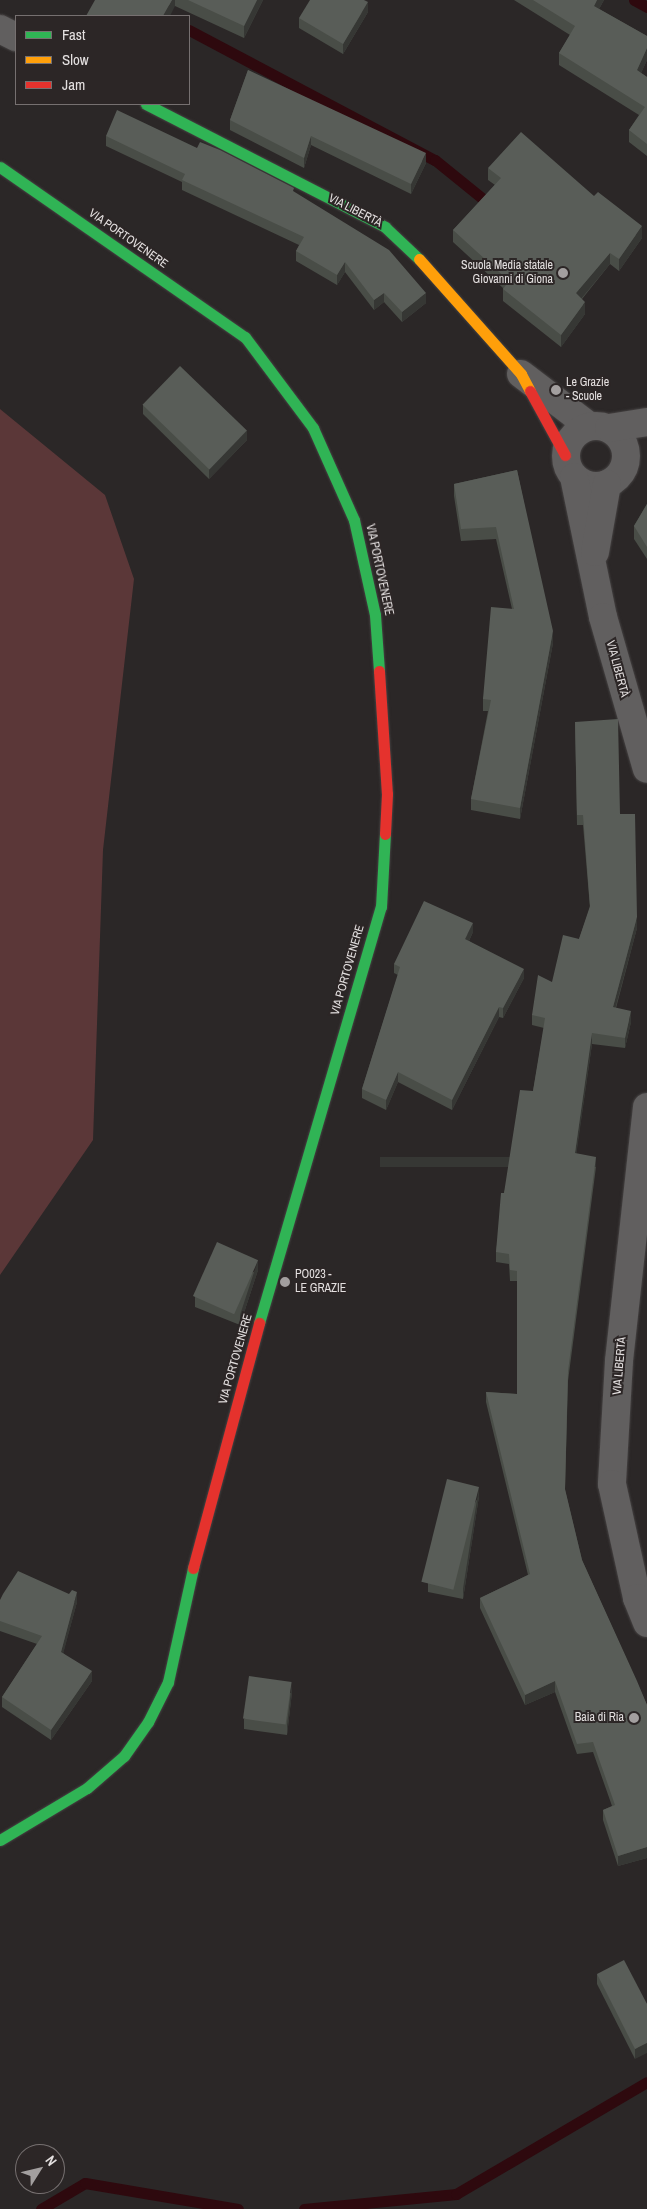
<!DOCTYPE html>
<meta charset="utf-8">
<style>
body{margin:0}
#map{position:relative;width:647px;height:2209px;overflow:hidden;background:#2b2727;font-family:"Archivo Narrow",sans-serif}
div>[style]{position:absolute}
.green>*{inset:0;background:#5b3738}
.stream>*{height:11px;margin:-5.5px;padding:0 5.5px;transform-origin:5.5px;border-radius:5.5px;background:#2e090e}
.roads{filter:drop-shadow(0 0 1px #454242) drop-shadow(0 0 1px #454242)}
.street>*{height:28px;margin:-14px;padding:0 14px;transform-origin:14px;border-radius:14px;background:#615f5f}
.street>.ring{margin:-14px;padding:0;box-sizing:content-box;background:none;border:28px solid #615f5f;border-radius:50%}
.fast>*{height:11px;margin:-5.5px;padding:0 5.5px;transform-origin:5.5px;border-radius:5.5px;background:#30b455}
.slow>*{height:11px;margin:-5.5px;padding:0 5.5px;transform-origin:5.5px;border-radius:5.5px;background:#ff9f0a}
.jam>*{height:11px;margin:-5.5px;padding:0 5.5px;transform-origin:5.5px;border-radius:5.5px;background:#e5322d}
.wall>*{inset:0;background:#494d47}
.shaded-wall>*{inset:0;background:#363734;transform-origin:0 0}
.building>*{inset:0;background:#595d58;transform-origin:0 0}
.dots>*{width:14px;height:14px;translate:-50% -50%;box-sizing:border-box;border:2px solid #2c2626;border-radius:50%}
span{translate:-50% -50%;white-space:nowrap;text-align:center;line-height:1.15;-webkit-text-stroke:4px #2c2626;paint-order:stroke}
.street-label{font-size:12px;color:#e4e0e0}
.poi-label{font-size:12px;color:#e4e0e0}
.right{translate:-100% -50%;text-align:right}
.left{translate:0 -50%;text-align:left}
.legend{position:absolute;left:15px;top:15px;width:175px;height:90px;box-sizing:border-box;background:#2c2626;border:1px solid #767070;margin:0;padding:6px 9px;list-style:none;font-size:15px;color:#e4e0e0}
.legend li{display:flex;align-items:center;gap:10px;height:25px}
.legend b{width:25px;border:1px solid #767070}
.north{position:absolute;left:15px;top:2144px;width:50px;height:50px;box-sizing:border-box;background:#2c2626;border:1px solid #767070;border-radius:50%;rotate:54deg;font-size:14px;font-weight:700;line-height:20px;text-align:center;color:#e4e0e0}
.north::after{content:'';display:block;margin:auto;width:18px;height:22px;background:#a39f9f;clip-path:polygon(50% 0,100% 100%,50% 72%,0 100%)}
</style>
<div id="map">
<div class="green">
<i style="clip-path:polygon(0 409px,105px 495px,134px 579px,103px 850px,93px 1140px,0 1275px)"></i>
</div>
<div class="stream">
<i style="left:634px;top:0;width:15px;rotate:28deg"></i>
<i style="left:189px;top:30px;width:278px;rotate:27.9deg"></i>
<i style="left:435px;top:160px;width:75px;rotate:39deg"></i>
<i style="left:41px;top:2209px;width:51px;rotate:-30.6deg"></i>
<i style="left:85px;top:2183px;width:155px;rotate:9.6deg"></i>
<i style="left:304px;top:2209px;width:153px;rotate:-5.6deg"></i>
<i style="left:456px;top:2194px;width:221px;rotate:-30.4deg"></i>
</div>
<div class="roads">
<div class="street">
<i style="left:0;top:29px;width:18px;rotate:27deg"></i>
<i style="left:521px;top:374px;width:86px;rotate:37.4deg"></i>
<i class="ring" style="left:566px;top:426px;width:32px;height:32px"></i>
<i style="left:609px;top:428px;width:38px;rotate:-9deg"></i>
<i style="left:574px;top:477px;width:143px;rotate:78.3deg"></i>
<i style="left:603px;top:617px;width:158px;rotate:73.9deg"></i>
<i style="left:595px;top:552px;width:69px;rotate:-80deg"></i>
<i style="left:647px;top:1107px;width:256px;rotate:96.3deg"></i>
<i style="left:619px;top:1361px;width:123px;rotate:93.3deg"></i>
<i style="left:612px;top:1484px;width:117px;rotate:77.6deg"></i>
<i style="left:637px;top:1598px;width:27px;rotate:68deg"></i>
</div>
<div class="fast">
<i style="left:146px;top:104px;width:269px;rotate:27.2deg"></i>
<i style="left:385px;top:227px;width:47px;rotate:43.3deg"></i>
<i style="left:0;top:167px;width:298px;rotate:34.8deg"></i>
<i style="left:245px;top:337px;width:114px;rotate:53.2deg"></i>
<i style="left:313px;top:428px;width:101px;rotate:66deg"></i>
<i style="left:354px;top:520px;width:97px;rotate:77.5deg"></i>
<i style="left:375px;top:615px;width:56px;rotate:85.9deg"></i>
<i style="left:259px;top:1323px;width:434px;rotate:-73.7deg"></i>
<i style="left:381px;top:907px;width:73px;rotate:-86.9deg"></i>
<i style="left:0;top:1840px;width:101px;rotate:-30.9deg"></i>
<i style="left:87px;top:1788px;width:49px;rotate:-40.9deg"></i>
<i style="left:124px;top:1756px;width:42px;rotate:-54.8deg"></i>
<i style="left:148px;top:1722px;width:45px;rotate:-63.4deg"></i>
<i style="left:168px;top:1682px;width:117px;rotate:-77.6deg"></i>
</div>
<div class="slow">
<i style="left:419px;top:259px;width:154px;rotate:48.4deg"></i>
<i style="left:521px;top:374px;width:19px;rotate:62deg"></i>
</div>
<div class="jam">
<i style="left:530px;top:391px;width:73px;rotate:61.3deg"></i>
<i style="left:379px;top:671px;width:123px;rotate:86.3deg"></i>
<i style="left:387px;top:794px;width:40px;rotate:92.9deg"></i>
<i style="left:193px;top:1568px;width:254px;rotate:-74.9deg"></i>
</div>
</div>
<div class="wall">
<i style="clip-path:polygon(95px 0,263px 0,244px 38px,175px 6px)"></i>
<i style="clip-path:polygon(514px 0,604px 0,599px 9px,647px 36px,647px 60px,641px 73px,647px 77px,647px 156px,629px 142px,629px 130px,639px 115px,559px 65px,559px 53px,570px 35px)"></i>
<i style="clip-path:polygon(368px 12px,343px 54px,299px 28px,299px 18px)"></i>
<i style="clip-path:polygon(248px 70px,426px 163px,411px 194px,311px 145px,304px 168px,230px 130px,230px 120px)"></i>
<i style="clip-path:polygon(106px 136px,197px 148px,294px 192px,426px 303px,402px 322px,384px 302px,374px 310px,345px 272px,337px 285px,296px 261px,296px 251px,299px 245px,182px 190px,182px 182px,106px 146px)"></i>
<i style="clip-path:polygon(488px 168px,642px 238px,619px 271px,610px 264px,582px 299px,585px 314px,561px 347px,503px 301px,503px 288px,453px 242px,453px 230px,495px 185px,488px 180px)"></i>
<i style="clip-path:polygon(143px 405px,247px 440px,209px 479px,143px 414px)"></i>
<i style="clip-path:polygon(517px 470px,553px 643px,520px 819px,471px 810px,471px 799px,488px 711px,483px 711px,483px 699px,512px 609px,496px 539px,461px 541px,454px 496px,454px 484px)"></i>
<i style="clip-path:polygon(647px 504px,647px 559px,634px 539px,634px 526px)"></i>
<i style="clip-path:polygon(575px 722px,620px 814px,637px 928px,616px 1008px,631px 1022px,625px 1048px,592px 1044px,576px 1154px,596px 1167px,568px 1381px,565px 1490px,582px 1560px,647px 1705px,647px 1858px,618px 1866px,603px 1820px,603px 1810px,612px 1806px,593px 1752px,577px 1754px,555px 1692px,525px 1705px,480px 1608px,480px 1598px,528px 1575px,486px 1402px,486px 1392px,517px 1394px,517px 1281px,510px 1281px,509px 1264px,496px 1262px,496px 1252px,504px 1193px,533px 1091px,544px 1028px,532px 1025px,532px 1015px,579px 939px,590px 908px,583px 825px,577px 825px)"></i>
<i style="clip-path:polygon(473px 932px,469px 941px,524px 978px,503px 1018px,499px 1017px,452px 1110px,398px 1082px,386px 1110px,362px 1098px,362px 1089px,398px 975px,394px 973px,394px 964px)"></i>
<i style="clip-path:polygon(258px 1270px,240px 1325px,195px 1307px,195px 1297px)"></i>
<i style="clip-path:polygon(479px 1496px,463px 1599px,428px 1592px,428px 1583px)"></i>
<i style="clip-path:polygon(0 1600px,77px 1602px,63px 1653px,92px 1681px,51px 1740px,2px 1707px,2px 1697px,37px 1644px,0 1631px)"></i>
<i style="clip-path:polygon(292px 1692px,287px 1735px,244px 1729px,244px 1719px)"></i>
<i style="clip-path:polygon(597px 1974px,647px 2004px,635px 2059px,597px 1984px)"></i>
</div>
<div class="shaded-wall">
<i style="clip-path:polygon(172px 0,175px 0,175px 6px,170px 16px,163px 16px)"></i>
<i style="clip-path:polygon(257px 0,263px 0,244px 38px,244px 26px)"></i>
<i style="clip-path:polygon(597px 0,604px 0,594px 18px,594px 6px)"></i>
<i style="clip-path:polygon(368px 2px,368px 12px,343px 54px,343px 44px)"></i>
<i style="clip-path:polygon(647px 48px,647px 60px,637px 82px,637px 70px)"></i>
<i style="clip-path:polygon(311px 136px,311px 145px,304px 168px,304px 158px)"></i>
<i style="clip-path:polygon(426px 153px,426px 163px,411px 194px,411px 184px)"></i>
<i style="clip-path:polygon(642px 226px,642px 238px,619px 271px,619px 259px)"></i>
<i style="clip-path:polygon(610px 253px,610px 264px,576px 305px,576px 293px)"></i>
<i style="clip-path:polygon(345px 262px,345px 272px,337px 285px,337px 275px)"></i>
<i style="clip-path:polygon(384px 293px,384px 302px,374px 310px,374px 300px)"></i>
<i style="clip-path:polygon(426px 293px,426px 303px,402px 322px,402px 312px)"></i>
<i style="clip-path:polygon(585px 302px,585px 314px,561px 347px,561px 335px)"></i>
<i style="clip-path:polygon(247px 430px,247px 440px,209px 479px,209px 469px)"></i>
<i style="clip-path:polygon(553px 631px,553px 643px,520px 819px,520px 808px)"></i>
<i style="clip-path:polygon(637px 917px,637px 928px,613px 1017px,613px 1007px)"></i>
<i style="clip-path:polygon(473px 923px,473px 932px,465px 949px,465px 939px)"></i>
<i style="clip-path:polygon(524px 969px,524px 978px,503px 1018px,503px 1008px)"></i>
<i style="clip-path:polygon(499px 1007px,499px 1017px,452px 1110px,452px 1100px)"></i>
<i style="clip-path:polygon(631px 1011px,631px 1022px,625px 1048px,625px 1038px)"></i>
<i style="clip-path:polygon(592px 1033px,592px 1044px,575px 1164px,575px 1153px)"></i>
<i style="clip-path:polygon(398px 1072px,398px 1082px,386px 1110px,386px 1100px)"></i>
<i style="left:596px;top:1157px;width:10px;height:216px;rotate:90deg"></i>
<i style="clip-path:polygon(258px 1260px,258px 1270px,240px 1325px,240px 1315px)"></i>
<i style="clip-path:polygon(479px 1487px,479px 1496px,463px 1599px,463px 1589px)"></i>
<i style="clip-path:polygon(77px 1592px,77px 1602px,61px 1662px,61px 1652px)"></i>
<i style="clip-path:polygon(92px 1671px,92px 1681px,51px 1740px,51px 1730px)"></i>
<i style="clip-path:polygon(555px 1681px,555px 1692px,525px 1705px,525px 1695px)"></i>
<i style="clip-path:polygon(292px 1682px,292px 1692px,287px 1735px,287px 1725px)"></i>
<i style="clip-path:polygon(647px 1847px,647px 1858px,618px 1866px,618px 1856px)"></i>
<i style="clip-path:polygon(647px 2043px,647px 2053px,635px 2059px,635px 2049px)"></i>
</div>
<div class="building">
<i style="clip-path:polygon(95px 0,172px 0,163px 16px,86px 16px)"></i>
<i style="clip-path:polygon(188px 0,257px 0,244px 26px)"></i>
<i style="clip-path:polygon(310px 0,364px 0,368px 2px,343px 44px,299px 18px)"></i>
<i style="clip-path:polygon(533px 0,597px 0,594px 6px,647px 36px,647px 48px,637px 70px,647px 77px,647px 144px,629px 130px,645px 107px,559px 53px,575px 26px)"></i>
<i style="clip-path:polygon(248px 70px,426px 153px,411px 184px,311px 136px,304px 158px,230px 120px)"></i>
<i style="clip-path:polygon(117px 110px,197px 148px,200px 142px,220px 150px,294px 188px,293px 191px,389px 250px,426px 293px,402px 312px,384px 293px,374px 300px,345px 262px,337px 275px,296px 251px,304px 237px,182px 180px,185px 174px,106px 136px)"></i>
<i style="clip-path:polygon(521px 132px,594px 196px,598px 192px,642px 226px,619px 259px,610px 253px,576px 293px,585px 302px,561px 335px,503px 289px,509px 281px,453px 230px,501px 178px,488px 168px)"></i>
<i style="left:180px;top:366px;width:93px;height:54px;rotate:44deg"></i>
<i style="clip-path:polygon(517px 470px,553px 631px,520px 808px,471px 799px,491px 700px,483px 699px,491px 607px,514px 609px,496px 527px,461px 529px,454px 484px)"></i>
<i style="clip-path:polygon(647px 504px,647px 547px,634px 526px)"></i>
<i style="clip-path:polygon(618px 719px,620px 814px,635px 814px,637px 917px,613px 1007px,631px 1011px,625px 1038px,592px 1033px,575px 1153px,596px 1157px,568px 1371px,565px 1489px,582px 1560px,637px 1681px,647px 1705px,647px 1848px,647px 1847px,618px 1856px,603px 1810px,615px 1805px,593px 1742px,577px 1744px,555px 1681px,525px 1695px,480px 1598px,530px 1574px,486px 1392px,517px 1394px,517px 1271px,510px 1270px,509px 1254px,496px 1252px,501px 1193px,504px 1193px,520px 1090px,533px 1091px,545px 1018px,532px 1015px,538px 975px,552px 982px,563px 935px,579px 939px,590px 906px,583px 815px,577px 815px,575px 722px)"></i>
<i style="clip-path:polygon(424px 901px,473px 923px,465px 939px,524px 969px,503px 1008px,499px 1007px,452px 1100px,398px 1072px,386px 1100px,362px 1089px,400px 967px,394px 964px)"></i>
<i style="left:217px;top:1242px;width:45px;height:59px;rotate:24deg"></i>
<i style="left:447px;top:1479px;width:33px;height:106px;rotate:14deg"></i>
<i style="clip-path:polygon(18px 1571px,69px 1594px,72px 1590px,77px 1592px,61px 1652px,92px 1671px,51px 1730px,2px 1697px,42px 1636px,0 1621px,0 1600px,3px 1594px)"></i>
<i style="left:249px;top:1676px;width:43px;height:43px;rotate:8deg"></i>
<i style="clip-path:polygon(624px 1960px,647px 2004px,647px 2043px,635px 2049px,597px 1974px)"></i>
</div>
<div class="dots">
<i style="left:563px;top:273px;background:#a39f9f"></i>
<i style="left:556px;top:390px;background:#a39f9f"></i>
<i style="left:285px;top:1282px;background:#a39f9f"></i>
<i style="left:634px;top:1718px;background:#a39f9f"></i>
</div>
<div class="street-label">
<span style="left:355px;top:211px;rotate:27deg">VIA LIBERTÀ</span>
<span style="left:128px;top:239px;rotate:35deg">VIA PORTOVENERE</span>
<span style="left:379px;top:570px;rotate:78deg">VIA PORTOVENERE</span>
<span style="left:617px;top:669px;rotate:75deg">VIA LIBERTÀ</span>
<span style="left:348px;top:970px;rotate:-74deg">VIA PORTOVENERE</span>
<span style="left:236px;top:1359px;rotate:-74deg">VIA PORTOVENERE</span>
<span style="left:620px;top:1366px;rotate:-85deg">VIA LIBERTÀ</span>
</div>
<div class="poi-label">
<span class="right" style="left:553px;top:273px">Scuola Media statale<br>Giovanni di Giona</span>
<span class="left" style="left:566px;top:390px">Le Grazie<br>- Scuole</span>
<span class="left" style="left:295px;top:1282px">PO023 -<br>LE GRAZIE</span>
<span class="right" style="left:624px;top:1718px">Baia di Ria</span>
</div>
<ul class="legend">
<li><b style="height:6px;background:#30b455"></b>Fast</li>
<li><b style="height:6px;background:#ff9f0a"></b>Slow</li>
<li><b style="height:6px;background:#e5322d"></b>Jam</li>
</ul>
<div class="north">N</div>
</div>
